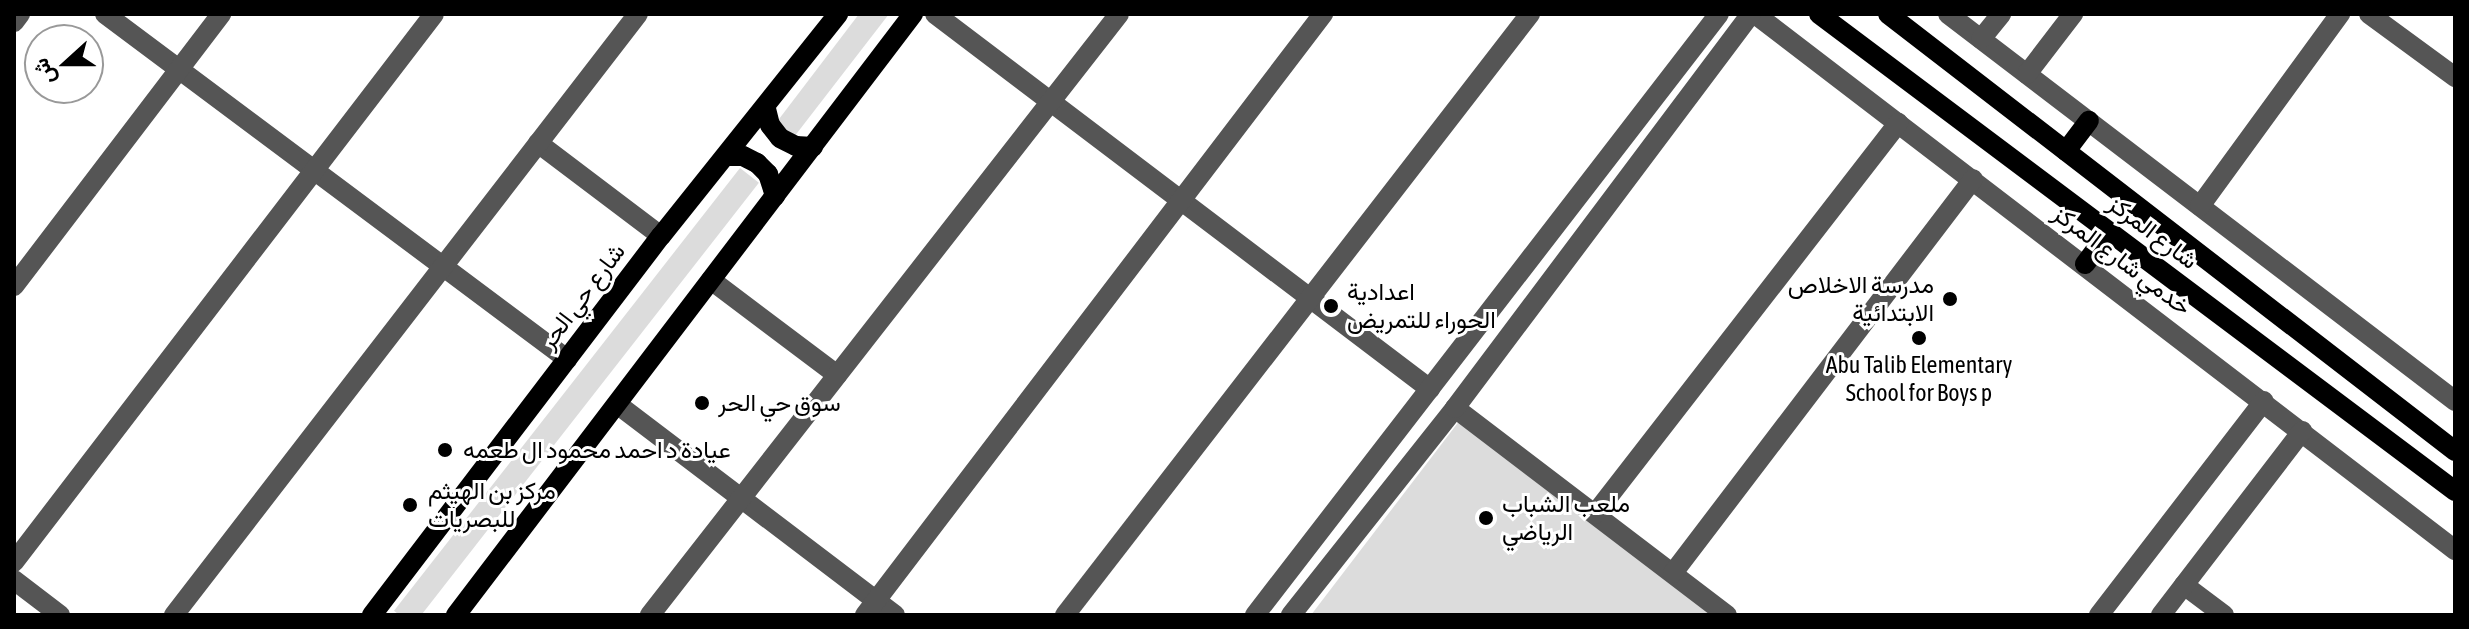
<!DOCTYPE html>
<meta charset="utf-8">
<style>
body{margin:0}
#map{position:relative;width:2469px;height:629px;overflow:hidden;background:#fff;font-family:"Asap Condensed",Vazirmatn,sans-serif}
div>[style]{position:absolute}
.green>*{inset:0;background:#dcdcdc;transform-origin:0 0}
.minor>*{height:20px;margin:-10px;padding:0 10px;transform-origin:10px;border-radius:10px;background:#555}
.major>*{height:20px;margin:-10px;padding:0 10px;transform-origin:10px;border-radius:10px;background:#000}
.dots>*{width:22px;height:22px;translate:-50% -50%;box-sizing:border-box;border:4px solid #fff;border-radius:50%}
span{translate:-50% -50%;white-space:nowrap;text-align:center;line-height:1.15;-webkit-text-stroke:6px #fff;paint-order:stroke}
.street-label{font-size:24px;color:#000}
.poi-label{font-size:24px;color:#000}
.right{translate:-100% -50%;text-align:right}
.left{translate:0 -50%;text-align:left}
.frame{position:absolute;inset:0;border:16px solid #000;pointer-events:none}
.north{position:absolute;left:24px;top:24px;width:80px;height:80px;box-sizing:border-box;background:#fff;border:2px solid #999;border-radius:50%;rotate:249deg;font-size:22px;font-weight:700;line-height:32px;text-align:center;color:#000}
.north::after{content:'';display:block;margin:auto;width:28px;height:36px;background:#000;clip-path:polygon(50% 0,100% 100%,50% 72%,0 100%)}
</style>
<div id="map">
<div class="green">
<i style="clip-path:polygon(859px 14px,889px 14px,794px 137px,776px 123px)"></i>
<i style="left:740px;top:168px;width:24px;height:562px;rotate:38deg"></i>
<i style="clip-path:polygon(1460px 420px,1713px 615px,1311px 615px)"></i>
</div>
<div class="minor">
<i style="left:105px;top:14px;width:577px;rotate:36.75deg"></i>
<i style="left:935px;top:14px;width:621px;rotate:37.15deg"></i>
<i style="left:1755px;top:14px;width:882px;rotate:37.44deg"></i>
<i style="left:1948px;top:14px;width:638px;rotate:37.35deg"></i>
<i style="left:2369px;top:14px;width:107px;rotate:36.2deg"></i>
<i style="left:14px;top:22px;width:10px;rotate:-53deg"></i>
<i style="left:1981px;top:39px;width:32px;rotate:-51deg"></i>
<i style="left:2027px;top:74px;width:76px;rotate:-52.5deg"></i>
<i style="left:538px;top:143px;width:154px;rotate:37.1deg"></i>
<i style="left:2200px;top:206px;width:238px;rotate:-53.9deg"></i>
<i style="left:711px;top:280px;width:158px;rotate:37deg"></i>
<i style="left:14px;top:286px;width:342px;rotate:-52.7deg"></i>
<i style="left:617px;top:404px;width:349px;rotate:37.2deg"></i>
<i style="left:1455px;top:408px;width:342px;rotate:37.3deg"></i>
<i style="left:1595px;top:514px;width:495px;rotate:-52.2deg"></i>
<i style="left:14px;top:562px;width:690px;rotate:-52.53deg"></i>
<i style="left:1673px;top:573px;width:495px;rotate:-52.7deg"></i>
<i style="left:14px;top:580px;width:58px;rotate:37.3deg"></i>
<i style="left:2184px;top:585px;width:50px;rotate:36.9deg"></i>
<i style="left:174px;top:615px;width:759px;rotate:-52.33deg"></i>
<i style="left:650px;top:615px;width:762px;rotate:-52.03deg"></i>
<i style="left:865px;top:615px;width:756px;rotate:-52.69deg"></i>
<i style="left:1065px;top:615px;width:760px;rotate:-52.27deg"></i>
<i style="left:1255px;top:615px;width:759px;rotate:-52.33deg"></i>
<i style="left:1291px;top:615px;width:264px;rotate:-51.6deg"></i>
<i style="left:1455px;top:408px;width:493px;rotate:-53.1deg"></i>
<i style="left:2099px;top:615px;width:270px;rotate:-52.4deg"></i>
<i style="left:2161px;top:615px;width:232px;rotate:-52.5deg"></i>
</div>
<div class="major">
<i style="left:1819px;top:14px;width:795px;rotate:36.87deg"></i>
<i style="left:1888px;top:14px;width:716px;rotate:37.62deg"></i>
<i style="left:766px;top:109px;width:16px;rotate:76deg"></i>
<i style="left:770px;top:125px;width:16px;rotate:52deg"></i>
<i style="left:780px;top:138px;width:18px;rotate:27deg"></i>
<i style="left:796px;top:146px;width:17px;rotate:3deg"></i>
<i style="left:2066px;top:151px;width:38px;rotate:-53deg"></i>
<i style="left:727px;top:156px;width:16px"></i>
<i style="left:743px;top:156px;width:16px;rotate:27deg"></i>
<i style="left:757px;top:163px;width:16px;rotate:45deg"></i>
<i style="left:768px;top:174px;width:23px;rotate:72deg"></i>
<i style="left:2085px;top:264px;width:40px;rotate:-53deg"></i>
<i style="left:372px;top:615px;width:477px;rotate:-52.7deg"></i>
<i style="left:661px;top:236px;width:284px;rotate:-51.4deg"></i>
<i style="left:456px;top:615px;width:755px;rotate:-52.75deg"></i>
</div>
<div class="dots">
<i style="left:1950px;top:299px;background:#000"></i>
<i style="left:1331px;top:306px;background:#000"></i>
<i style="left:1919px;top:338px;background:#000"></i>
<i style="left:702px;top:403px;background:#000"></i>
<i style="left:445px;top:450px;background:#000"></i>
<i style="left:410px;top:505px;background:#000"></i>
<i style="left:1486px;top:518px;background:#000"></i>
</div>
<div class="street-label">
<span style="left:2153px;top:232px;rotate:37deg">شارع المركز</span>
<span style="left:2122px;top:260px;rotate:37deg">خدمي شارع المركز</span>
<span style="left:582px;top:296px;rotate:-53deg">شارع حي الحر</span>
</div>
<div class="poi-label">
<span class="right" style="left:1934px;top:299px">مدرسة الاخلاص<br>الابتدائية</span>
<span class="left" style="left:1347px;top:306px">اعدادية<br>الحوراء للتمريض</span>
<span style="left:1919px;top:379px">Abu Talib Elementary<br>School for Boys p</span>
<span class="left" style="left:718px;top:403px">سوق حي الحر</span>
<span class="left" style="left:463px;top:450px">عيادة د احمد محمود ال طعمه</span>
<span class="left" style="left:428px;top:505px">مركز بن الهيثم<br>للبصريات</span>
<span class="left" style="left:1502px;top:518px">ملعب الشباب<br>الرياضي</span>
</div>
<div class="frame"></div>
<div class="north">ش</div>
</div>
